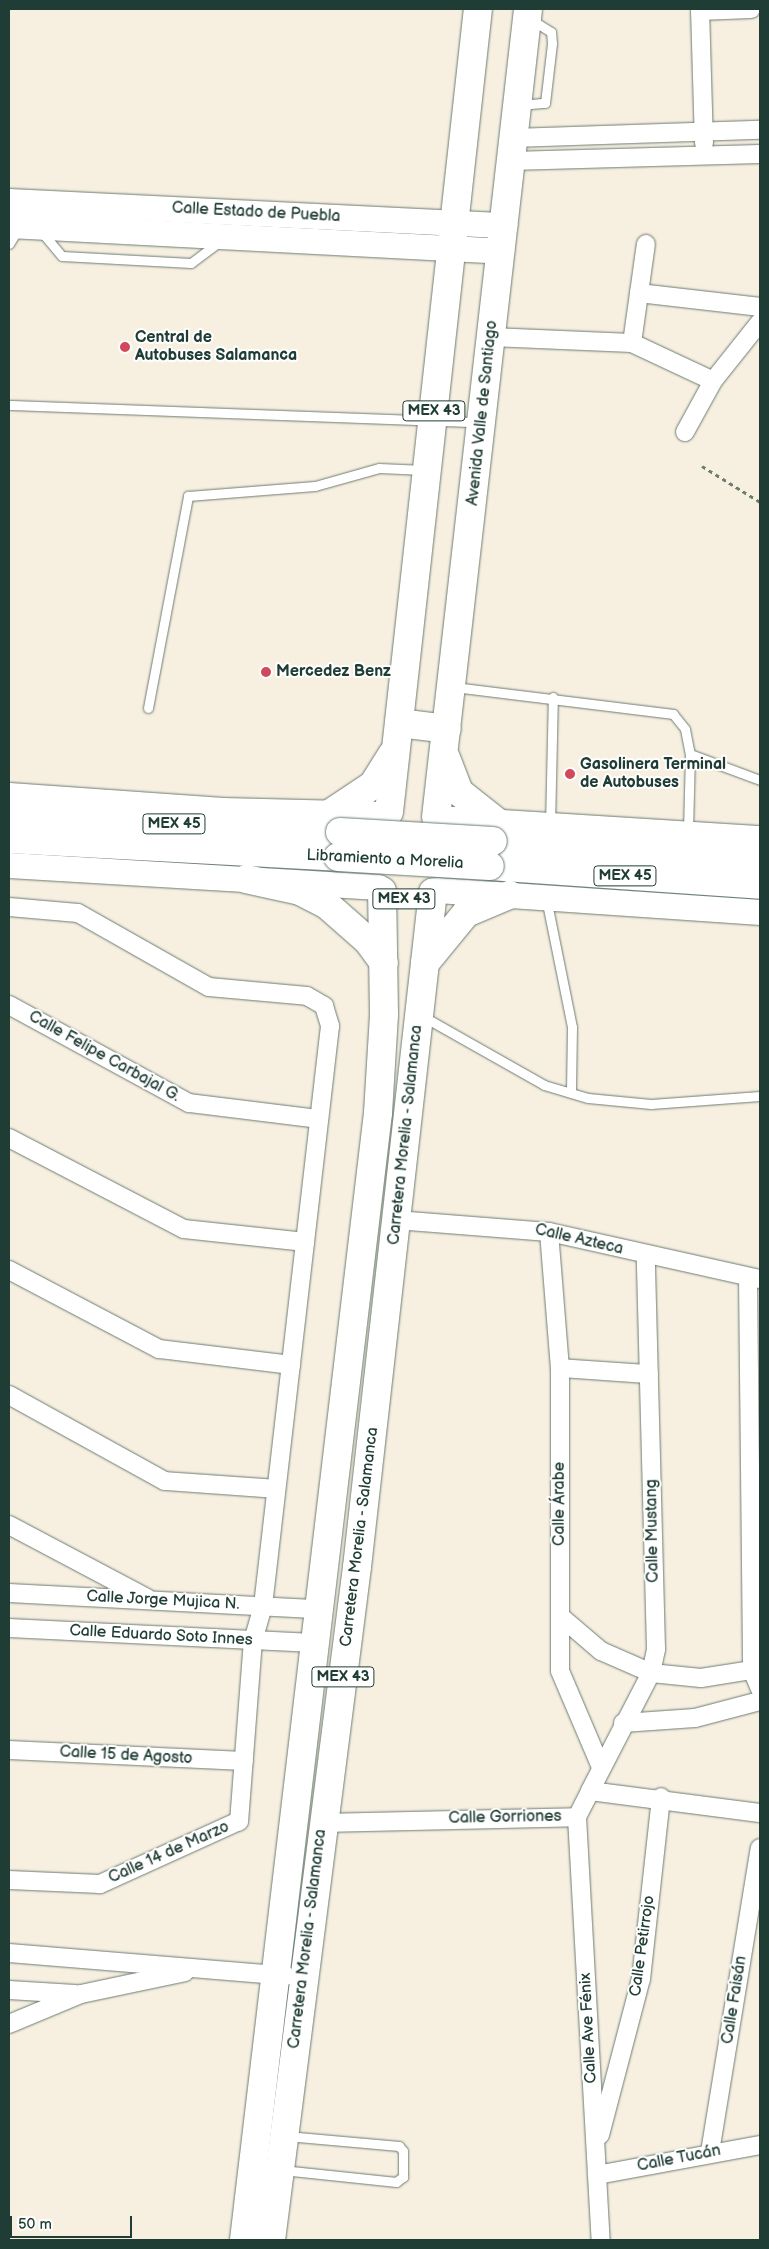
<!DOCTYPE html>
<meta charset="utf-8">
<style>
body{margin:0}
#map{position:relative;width:769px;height:2249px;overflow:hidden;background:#f7f0e1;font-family:"Balsamiq Sans",sans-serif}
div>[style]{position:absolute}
.path>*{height:3px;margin-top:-1.5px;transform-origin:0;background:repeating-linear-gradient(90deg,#6b7c71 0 4px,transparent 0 8px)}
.roads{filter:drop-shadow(0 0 1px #6b7c71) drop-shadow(0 0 1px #6b7c71)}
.lane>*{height:9px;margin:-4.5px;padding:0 4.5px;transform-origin:4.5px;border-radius:4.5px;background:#fff}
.street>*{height:18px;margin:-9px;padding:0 9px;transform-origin:9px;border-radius:9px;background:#fff}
.secondary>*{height:25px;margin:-12.5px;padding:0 12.5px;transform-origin:12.5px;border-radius:12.5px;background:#fff}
.primary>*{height:28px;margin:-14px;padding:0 14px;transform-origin:14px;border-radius:14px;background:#fff}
.highway>*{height:28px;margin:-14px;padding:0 14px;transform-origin:14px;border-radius:14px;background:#fff}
.bridges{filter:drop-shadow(0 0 1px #6b7c71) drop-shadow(0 0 1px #6b7c71)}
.highway-bridge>*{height:28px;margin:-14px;padding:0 14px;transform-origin:14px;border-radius:14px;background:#fff}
.dots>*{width:14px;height:14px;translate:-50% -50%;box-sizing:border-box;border:2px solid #fff;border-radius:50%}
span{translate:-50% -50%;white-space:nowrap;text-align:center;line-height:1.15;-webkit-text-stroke:4px #fff;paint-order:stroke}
.shield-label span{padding:1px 4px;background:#fff;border:1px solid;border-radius:4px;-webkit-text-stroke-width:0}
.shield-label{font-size:15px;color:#1f3d34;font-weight:700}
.street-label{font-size:16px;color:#1f3d34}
.poi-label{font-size:16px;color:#1f3d34;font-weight:700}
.left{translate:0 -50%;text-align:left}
.frame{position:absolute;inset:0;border:10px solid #1f3d34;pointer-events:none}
.scale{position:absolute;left:10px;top:2216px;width:122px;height:22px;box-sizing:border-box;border:2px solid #1f3d34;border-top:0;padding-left:6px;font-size:15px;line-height:18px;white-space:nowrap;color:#1f3d34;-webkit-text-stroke:4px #fff;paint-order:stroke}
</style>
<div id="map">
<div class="path">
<i style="left:702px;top:466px;width:68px;rotate:31.8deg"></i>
</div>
<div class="roads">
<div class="lane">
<i style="left:520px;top:105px;width:25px;rotate:-5deg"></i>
<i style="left:545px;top:103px;width:60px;rotate:-83.3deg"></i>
<i style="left:552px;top:43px;width:11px;rotate:-95deg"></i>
<i style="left:551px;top:32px;width:25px;rotate:-148deg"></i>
<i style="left:40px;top:230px;width:34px;rotate:50deg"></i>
<i style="left:62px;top:256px;width:129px;rotate:3.1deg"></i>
<i style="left:191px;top:263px;width:36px;rotate:-37deg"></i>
<i style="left:9px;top:244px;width:17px;rotate:-59deg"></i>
<i style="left:9px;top:405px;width:470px;rotate:2.1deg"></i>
<i style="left:454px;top:687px;width:221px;rotate:7deg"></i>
<i style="left:673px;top:714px;width:19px;rotate:51deg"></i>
<i style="left:685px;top:729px;width:25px;rotate:79deg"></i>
<i style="left:690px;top:754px;width:77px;rotate:91.5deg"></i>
<i style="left:148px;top:708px;width:216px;rotate:-79.3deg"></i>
<i style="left:188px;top:496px;width:127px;rotate:-4.5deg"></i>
<i style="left:315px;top:486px;width:66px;rotate:-15.7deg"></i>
<i style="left:379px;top:468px;width:45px;rotate:2.5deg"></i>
<i style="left:690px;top:754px;width:75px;rotate:20.4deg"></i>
<i style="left:550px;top:825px;width:128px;rotate:-88.7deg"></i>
<i style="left:546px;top:898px;width:132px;rotate:78.6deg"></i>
<i style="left:572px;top:1027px;width:66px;rotate:90.9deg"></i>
<i style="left:424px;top:1017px;width:138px;rotate:29.5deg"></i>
<i style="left:544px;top:1085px;width:46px;rotate:16.5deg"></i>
<i style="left:588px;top:1098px;width:63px;rotate:5.4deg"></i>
<i style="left:651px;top:1104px;width:109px;rotate:-4.2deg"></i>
<i style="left:282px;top:2170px;width:115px;rotate:6deg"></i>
<i style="left:396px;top:2182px;width:9px;rotate:-36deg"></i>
<i style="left:403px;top:2177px;width:26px;rotate:-90deg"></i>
<i style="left:403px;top:2151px;width:6px;rotate:-129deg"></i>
<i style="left:399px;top:2146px;width:113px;rotate:-174.9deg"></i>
</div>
<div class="street">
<i style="left:700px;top:9px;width:134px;rotate:88.3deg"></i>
<i style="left:700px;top:11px;width:51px;rotate:-2.2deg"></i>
<i style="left:513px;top:138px;width:247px;rotate:-1.9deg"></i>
<i style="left:511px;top:161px;width:249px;rotate:-1.6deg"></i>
<i style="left:639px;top:293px;width:122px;rotate:6.6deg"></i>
<i style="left:491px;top:337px;width:141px;rotate:2.4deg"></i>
<i style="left:632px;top:343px;width:89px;rotate:25.1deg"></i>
<i style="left:632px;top:343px;width:100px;rotate:-82deg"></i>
<i style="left:685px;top:432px;width:58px;rotate:-61.2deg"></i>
<i style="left:713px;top:381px;width:75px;rotate:-51.5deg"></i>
<i style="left:9px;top:907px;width:69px;rotate:5deg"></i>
<i style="left:78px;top:913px;width:150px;rotate:29.5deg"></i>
<i style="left:209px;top:987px;width:98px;rotate:5.2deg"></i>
<i style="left:307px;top:996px;width:20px;rotate:30deg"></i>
<i style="left:324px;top:1006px;width:21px;rotate:73deg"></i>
<i style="left:330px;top:1026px;width:584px;rotate:96.59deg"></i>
<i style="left:263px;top:1606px;width:35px;rotate:106deg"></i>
<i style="left:253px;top:1640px;width:182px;rotate:94.4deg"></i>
<i style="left:239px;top:1821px;width:153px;rotate:155.6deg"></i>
<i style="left:100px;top:1884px;width:91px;rotate:-177.5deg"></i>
<i style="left:9px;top:1005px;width:205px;rotate:28.6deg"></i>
<i style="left:189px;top:1103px;width:131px;rotate:7deg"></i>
<i style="left:9px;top:1138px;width:197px;rotate:27.5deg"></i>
<i style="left:184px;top:1229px;width:122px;rotate:6.1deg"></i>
<i style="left:396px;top:1220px;width:153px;rotate:4.5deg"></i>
<i style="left:549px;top:1232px;width:216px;rotate:12.6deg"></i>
<i style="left:549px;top:1232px;width:136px;rotate:85.4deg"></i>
<i style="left:560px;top:1368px;width:303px;rotate:90deg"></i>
<i style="left:560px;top:1671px;width:104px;rotate:66.9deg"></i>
<i style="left:9px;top:1270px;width:170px;rotate:27.8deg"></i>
<i style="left:159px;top:1349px;width:133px;rotate:6.9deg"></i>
<i style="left:748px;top:1277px;width:393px;rotate:89.4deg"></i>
<i style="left:752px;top:1670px;width:21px;rotate:67deg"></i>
<i style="left:560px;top:1368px;width:89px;rotate:3.9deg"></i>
<i style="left:9px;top:1395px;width:178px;rotate:28.9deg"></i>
<i style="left:165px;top:1481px;width:111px;rotate:4.1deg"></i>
<i style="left:9px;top:1525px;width:156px;rotate:27.9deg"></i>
<i style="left:9px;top:1593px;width:309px;rotate:3deg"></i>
<i style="left:560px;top:1616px;width:54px;rotate:40.5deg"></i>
<i style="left:601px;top:1651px;width:55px;rotate:23.7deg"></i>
<i style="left:651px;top:1673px;width:50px;rotate:5.7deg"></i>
<i style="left:701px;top:1678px;width:52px;rotate:-8.9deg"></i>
<i style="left:9px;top:1628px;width:305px;rotate:2.8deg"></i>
<i style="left:623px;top:1723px;width:72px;rotate:-4deg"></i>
<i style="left:695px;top:1718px;width:67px;rotate:-14.7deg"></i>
<i style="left:9px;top:1750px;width:235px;rotate:2.7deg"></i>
<i style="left:590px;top:1791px;width:133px;rotate:-62.7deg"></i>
<i style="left:651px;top:1673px;width:25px;rotate:-78deg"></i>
<i style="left:656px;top:1649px;width:393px;rotate:-91.5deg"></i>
<i style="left:577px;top:1817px;width:424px;rotate:86.8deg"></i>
<i style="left:322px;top:1823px;width:255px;rotate:-1.3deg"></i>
<i style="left:577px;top:1817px;width:29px;rotate:-63deg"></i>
<i style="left:590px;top:1791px;width:171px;rotate:7.4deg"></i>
<i style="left:9px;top:1953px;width:278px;rotate:4.7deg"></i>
<i style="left:9px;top:1990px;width:66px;rotate:3.5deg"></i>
<i style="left:9px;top:2024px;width:78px;rotate:-22.6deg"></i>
<i style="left:81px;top:1994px;width:106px;rotate:-11.9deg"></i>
<i style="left:600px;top:2135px;width:161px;rotate:-75.3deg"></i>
<i style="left:641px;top:1979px;width:183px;rotate:-83.7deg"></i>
<i style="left:710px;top:2152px;width:308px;rotate:-80.7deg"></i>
<i style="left:597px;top:2175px;width:166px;rotate:-10.4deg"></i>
</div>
<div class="secondary">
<i style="left:9px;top:201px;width:496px;rotate:2.8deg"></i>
<i style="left:9px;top:225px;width:493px;rotate:3deg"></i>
<i style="left:9px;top:795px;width:214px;rotate:4deg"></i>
<i style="left:222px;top:810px;width:163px;rotate:1.4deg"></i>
<i style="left:438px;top:818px;width:323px;rotate:3.6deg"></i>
<i style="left:9px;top:865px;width:370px;rotate:3.4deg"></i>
<i style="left:437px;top:890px;width:324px;rotate:3.9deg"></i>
</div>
<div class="primary">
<i style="left:399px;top:723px;width:48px;rotate:7.1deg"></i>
<i style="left:446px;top:758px;width:36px;rotate:69deg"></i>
<i style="left:459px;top:792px;width:48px;rotate:38.3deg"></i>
<i style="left:389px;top:812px;width:808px;rotate:-83.68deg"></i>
<i style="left:331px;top:813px;width:50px;rotate:-33.7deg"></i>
<i style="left:373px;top:785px;width:36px;rotate:-58deg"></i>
<i style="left:436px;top:817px;width:813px;rotate:-83.5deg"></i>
<i style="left:246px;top:879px;width:55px;rotate:12.5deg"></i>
<i style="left:300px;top:891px;width:29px;rotate:27deg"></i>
<i style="left:326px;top:904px;width:56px;rotate:41.4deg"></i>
<i style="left:368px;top:941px;width:27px;rotate:54deg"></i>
<i style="left:425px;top:963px;width:65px;rotate:-50.6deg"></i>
<i style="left:466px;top:913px;width:47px;rotate:-22.7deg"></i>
<i style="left:244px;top:2240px;width:1135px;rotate:-83.22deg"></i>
<i style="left:378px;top:1113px;width:99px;rotate:-86.5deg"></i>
<i style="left:384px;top:1014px;width:123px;rotate:-90.9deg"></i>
<i style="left:271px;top:2240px;width:678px;rotate:-82.72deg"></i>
<i style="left:357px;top:1567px;width:679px;rotate:-83.58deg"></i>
</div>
<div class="highway">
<i style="left:9px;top:815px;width:331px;rotate:2.9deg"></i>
<i style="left:9px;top:839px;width:329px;rotate:3.1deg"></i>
<i style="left:493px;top:841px;width:268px;rotate:4.1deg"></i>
<i style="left:490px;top:866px;width:271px;rotate:4deg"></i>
</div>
</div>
<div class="bridges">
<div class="highway-bridge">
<i style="left:340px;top:832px;width:153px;rotate:3.4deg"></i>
<i style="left:338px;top:857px;width:152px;rotate:3.4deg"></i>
</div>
</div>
<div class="dots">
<i style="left:125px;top:347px;background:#d1495b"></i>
<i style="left:266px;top:672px;background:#d1495b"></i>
<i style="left:570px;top:774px;background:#d1495b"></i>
</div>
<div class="shield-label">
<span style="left:434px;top:411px">MEX 43</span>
<span style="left:174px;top:824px">MEX 45</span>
<span style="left:625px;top:876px">MEX 45</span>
<span style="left:404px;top:899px">MEX 43</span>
<span style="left:343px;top:1677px">MEX 43</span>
</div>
<div class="street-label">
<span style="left:256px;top:213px;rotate:3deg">Calle Estado de Puebla</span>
<span style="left:483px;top:413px;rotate:-84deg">Avenida Valle de Santiago</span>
<span style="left:385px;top:860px;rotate:3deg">Libramiento a Morelia</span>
<span style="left:104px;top:1057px;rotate:29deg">Calle Felipe Carbajal G.</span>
<span style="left:406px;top:1135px;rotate:-84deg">Carretera Morelia - Salamanca</span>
<span style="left:579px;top:1240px;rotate:13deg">Calle Azteca</span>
<span style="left:560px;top:1504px;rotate:-90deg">Calle Árabe</span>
<span style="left:653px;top:1531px;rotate:-91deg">Calle Mustang</span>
<span style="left:360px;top:1537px;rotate:-83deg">Carretera Morelia - Salamanca</span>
<span style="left:163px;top:1601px;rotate:3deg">Calle Jorge Mujica N.</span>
<span style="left:161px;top:1636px;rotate:3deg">Calle Eduardo Soto Innes</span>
<span style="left:126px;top:1756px;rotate:3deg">Calle 15 de Agosto</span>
<span style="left:505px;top:1818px;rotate:-1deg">Calle Gorriones</span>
<span style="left:169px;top:1853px;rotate:-24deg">Calle 14 de Marzo</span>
<span style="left:308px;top:1939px;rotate:-83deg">Carretera Morelia - Salamanca</span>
<span style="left:643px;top:1946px;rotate:-82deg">Calle Petirrojo</span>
<span style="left:735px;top:2000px;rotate:-81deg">Calle Faisán</span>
<span style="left:589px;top:2028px;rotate:-93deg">Calle Ave Fénix</span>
<span style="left:679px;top:2159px;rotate:-11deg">Calle Tucán</span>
</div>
<div class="poi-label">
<span class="left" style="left:135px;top:347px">Central de<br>Autobuses Salamanca</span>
<span class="left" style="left:276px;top:672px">Mercedez Benz</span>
<span class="left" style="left:580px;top:774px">Gasolinera Terminal<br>de Autobuses</span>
</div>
<div class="frame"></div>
<div class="scale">50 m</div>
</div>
